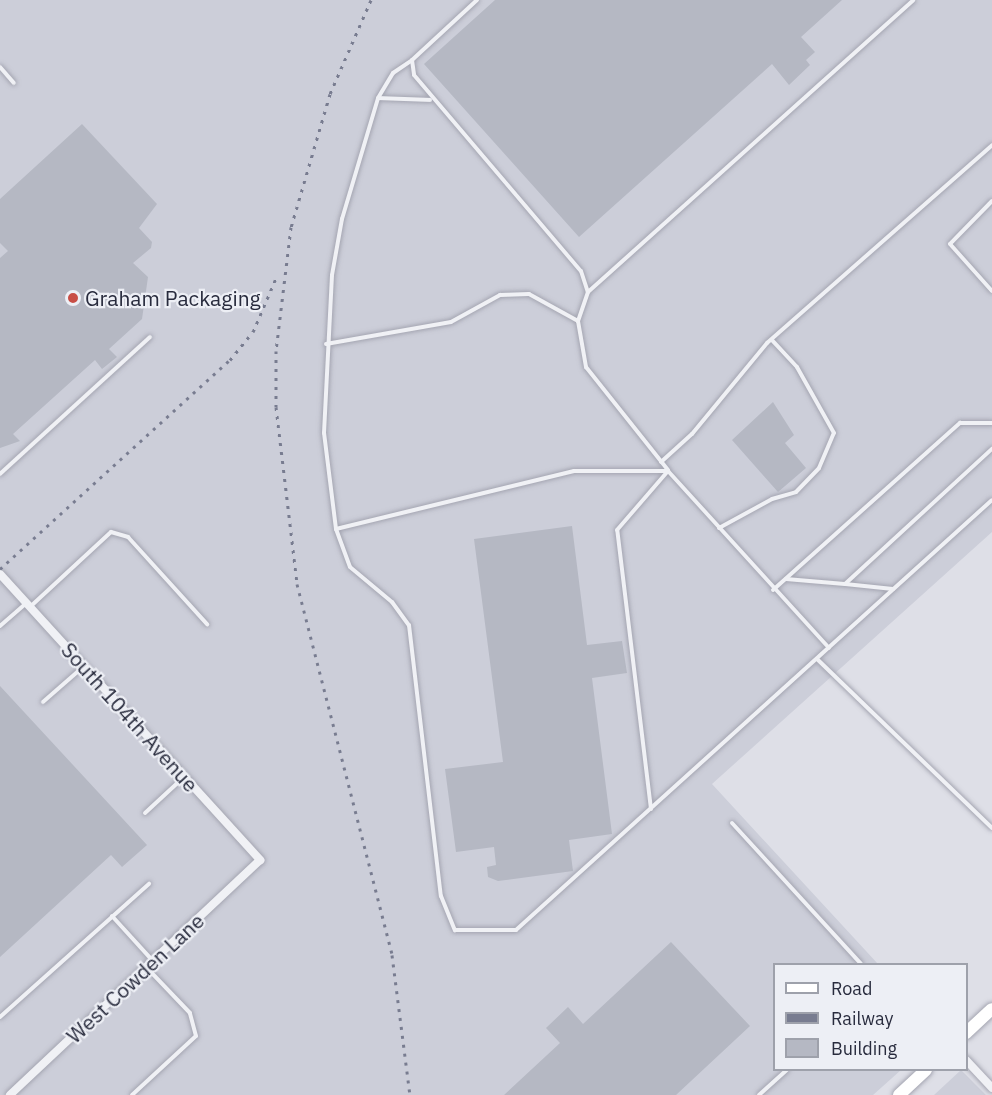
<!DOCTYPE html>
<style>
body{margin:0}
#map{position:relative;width:992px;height:1095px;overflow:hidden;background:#dedfe7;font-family:"IBM Plex Sans",sans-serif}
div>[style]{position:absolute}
.built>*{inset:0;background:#ccced9}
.building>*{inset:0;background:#b5b8c3}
.roads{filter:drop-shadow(0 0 2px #a4a5b1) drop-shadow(0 0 2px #a4a5b1)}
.service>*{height:4px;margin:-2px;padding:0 2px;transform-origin:2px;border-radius:2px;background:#f0f1f5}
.minor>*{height:8px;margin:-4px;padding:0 4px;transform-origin:4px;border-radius:4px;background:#f0f1f5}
.primary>*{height:12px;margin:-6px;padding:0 6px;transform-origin:6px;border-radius:6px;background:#fff}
.rail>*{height:3px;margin-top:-1.5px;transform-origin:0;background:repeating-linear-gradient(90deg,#787c90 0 3px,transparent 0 9px)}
.dots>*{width:16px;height:16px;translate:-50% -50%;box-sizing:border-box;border:3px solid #edeff5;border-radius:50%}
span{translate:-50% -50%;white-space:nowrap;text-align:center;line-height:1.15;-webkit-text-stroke:4.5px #edeff5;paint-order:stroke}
.poi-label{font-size:21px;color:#282b3d}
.left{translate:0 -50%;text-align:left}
.street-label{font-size:21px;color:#282b3d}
.legend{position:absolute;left:773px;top:963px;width:195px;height:108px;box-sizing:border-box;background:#edeff5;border:2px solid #9ea1ab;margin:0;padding:8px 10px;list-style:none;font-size:18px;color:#282b3d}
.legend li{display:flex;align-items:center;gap:12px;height:30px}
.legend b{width:30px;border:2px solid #9ea1ab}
</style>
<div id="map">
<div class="built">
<i style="clip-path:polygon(0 0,992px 0,992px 532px,712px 784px,878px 964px,774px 964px,774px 1070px,901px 1070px,873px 1095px,0 1095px)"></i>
<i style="clip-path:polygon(961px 1070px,986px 1095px,934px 1095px)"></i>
</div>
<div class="building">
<i style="clip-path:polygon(495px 0,842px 0,801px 37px,815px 52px,806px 60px,810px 65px,789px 85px,772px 64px,579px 237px,424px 64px)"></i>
<i style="clip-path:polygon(82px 124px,157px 204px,139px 228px,152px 242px,151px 248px,133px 263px,148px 277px,142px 319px,109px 349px,117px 357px,102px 369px,95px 360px,13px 434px,20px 441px,0 448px,0 258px,8px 251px,0 243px,0 199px)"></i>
<i style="clip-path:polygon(773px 402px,794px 435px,785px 443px,806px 468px,778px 492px,732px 440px)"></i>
<i style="clip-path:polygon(572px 526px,587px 645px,622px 641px,627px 673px,592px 678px,612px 834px,569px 840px,573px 871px,498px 881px,488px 877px,487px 867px,496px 865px,494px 847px,456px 852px,445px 769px,503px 762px,474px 539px)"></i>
<i style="clip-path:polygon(0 686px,147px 845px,122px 867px,111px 855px,0 957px)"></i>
<i style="clip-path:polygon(671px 942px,750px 1026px,676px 1095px,504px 1095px,560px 1043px,546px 1028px,568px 1007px,583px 1024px)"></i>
</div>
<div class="roads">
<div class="service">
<i style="left:477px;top:0;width:88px;rotate:137.3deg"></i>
<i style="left:412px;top:60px;width:15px;rotate:82deg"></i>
<i style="left:414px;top:75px;width:257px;rotate:49.6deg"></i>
<i style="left:581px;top:271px;width:22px;rotate:72deg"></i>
<i style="left:588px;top:292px;width:31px;rotate:109deg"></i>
<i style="left:578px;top:321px;width:47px;rotate:80.1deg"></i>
<i style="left:586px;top:367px;width:132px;rotate:51.5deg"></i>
<i style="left:0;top:67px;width:21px;rotate:49deg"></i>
<i style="left:379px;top:98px;width:51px;rotate:2.2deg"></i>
<i style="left:992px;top:201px;width:60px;rotate:134.3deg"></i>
<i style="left:950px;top:244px;width:63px;rotate:48.2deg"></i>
<i style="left:588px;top:292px;width:437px;rotate:-41.9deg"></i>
<i style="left:326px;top:344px;width:127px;rotate:-10deg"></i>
<i style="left:451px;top:322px;width:56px;rotate:-28.9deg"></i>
<i style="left:500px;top:295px;width:29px;rotate:-2deg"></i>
<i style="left:529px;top:294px;width:56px;rotate:28.9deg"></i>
<i style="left:661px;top:462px;width:42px;rotate:-42.1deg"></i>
<i style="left:692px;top:434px;width:118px;rotate:-50.5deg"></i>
<i style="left:767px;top:343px;width:300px;rotate:-41.3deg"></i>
<i style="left:668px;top:471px;width:94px;rotate:180deg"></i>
<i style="left:574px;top:471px;width:245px;rotate:166.3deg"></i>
<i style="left:336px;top:529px;width:40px;rotate:69.8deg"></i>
<i style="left:350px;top:567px;width:55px;rotate:39.8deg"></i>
<i style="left:392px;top:602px;width:29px;rotate:54deg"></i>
<i style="left:409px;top:625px;width:273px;rotate:83.3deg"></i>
<i style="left:441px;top:896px;width:37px;rotate:68deg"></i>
<i style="left:455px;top:930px;width:61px"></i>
<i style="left:516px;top:930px;width:641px;rotate:-42.09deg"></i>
<i style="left:0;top:474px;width:203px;rotate:-42.4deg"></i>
<i style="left:719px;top:528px;width:60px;rotate:-28.7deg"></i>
<i style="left:772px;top:499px;width:25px;rotate:-16deg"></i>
<i style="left:796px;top:492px;width:33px;rotate:-46deg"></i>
<i style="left:819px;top:468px;width:38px;rotate:-67deg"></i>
<i style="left:834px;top:433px;width:76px;rotate:-119.3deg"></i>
<i style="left:797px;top:367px;width:37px;rotate:-133deg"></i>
<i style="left:336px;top:529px;width:97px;rotate:-97.1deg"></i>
<i style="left:324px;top:433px;width:158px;rotate:-87.1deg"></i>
<i style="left:332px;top:275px;width:57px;rotate:-79.9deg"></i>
<i style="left:342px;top:219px;width:126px;rotate:-73.4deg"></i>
<i style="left:378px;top:98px;width:29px;rotate:-59deg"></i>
<i style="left:393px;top:73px;width:23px;rotate:-34deg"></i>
<i style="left:786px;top:579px;width:59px;rotate:4.8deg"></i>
<i style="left:893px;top:589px;width:48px;rotate:-174.1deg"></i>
<i style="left:845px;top:584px;width:200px;rotate:-42.6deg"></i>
<i style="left:773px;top:590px;width:251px;rotate:-41.8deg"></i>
<i style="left:960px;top:423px;width:32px"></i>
<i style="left:31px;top:606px;width:109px;rotate:-42.8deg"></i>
<i style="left:111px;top:532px;width:18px;rotate:16deg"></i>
<i style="left:128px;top:537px;width:118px;rotate:47.8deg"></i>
<i style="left:0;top:626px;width:35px;rotate:-41deg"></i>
<i style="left:817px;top:659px;width:243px;rotate:44deg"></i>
<i style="left:43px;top:702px;width:53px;rotate:-41.2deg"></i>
<i style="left:651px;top:809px;width:281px;rotate:-96.9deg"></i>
<i style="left:617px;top:530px;width:78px;rotate:-49.2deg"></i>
<i style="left:668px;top:471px;width:239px;rotate:47.7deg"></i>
<i style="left:145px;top:813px;width:53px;rotate:-42.7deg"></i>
<i style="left:732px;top:823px;width:191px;rotate:47.5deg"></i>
<i style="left:112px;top:916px;width:59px;rotate:47.7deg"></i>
<i style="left:0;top:1017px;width:200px;rotate:-41.8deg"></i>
<i style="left:132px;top:1095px;width:87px;rotate:-42.7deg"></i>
<i style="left:196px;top:1036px;width:24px;rotate:-105deg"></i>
<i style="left:190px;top:1013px;width:62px;rotate:-133.7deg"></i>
<i style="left:759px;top:1095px;width:38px;rotate:-42deg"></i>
</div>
<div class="minor">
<i style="left:0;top:574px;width:387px;rotate:47.7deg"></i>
<i style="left:260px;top:860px;width:343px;rotate:136.8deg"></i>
<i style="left:966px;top:1060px;width:38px;rotate:47deg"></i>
</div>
<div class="primary">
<i style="left:966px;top:1033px;width:35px;rotate:-43deg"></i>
<i style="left:899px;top:1095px;width:37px;rotate:-43deg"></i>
</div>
</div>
<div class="rail">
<i style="left:371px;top:0;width:103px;rotate:113.6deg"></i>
<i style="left:330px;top:94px;width:139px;rotate:106.3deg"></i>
<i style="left:291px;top:227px;width:125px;rotate:96.9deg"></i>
<i style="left:276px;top:351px;width:56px;rotate:90deg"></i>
<i style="left:276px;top:407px;width:178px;rotate:83.2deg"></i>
<i style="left:297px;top:584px;width:383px;rotate:75.6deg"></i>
<i style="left:392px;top:955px;width:141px;rotate:82.7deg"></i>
<i style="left:0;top:569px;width:311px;rotate:-42.3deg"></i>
<i style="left:230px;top:360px;width:36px;rotate:-51deg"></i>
<i style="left:253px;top:332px;width:59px;rotate:-66.9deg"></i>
</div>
<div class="dots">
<i style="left:73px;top:298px;background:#c84e46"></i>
</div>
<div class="poi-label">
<span class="left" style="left:85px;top:298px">Graham Packaging</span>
</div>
<div class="street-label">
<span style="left:130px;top:717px;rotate:48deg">South 104th Avenue</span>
<span style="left:135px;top:978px;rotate:-43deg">West Cowden Lane</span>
</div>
<ul class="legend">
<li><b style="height:8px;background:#fff"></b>Road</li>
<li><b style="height:8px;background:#787c90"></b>Railway</li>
<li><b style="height:16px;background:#b5b8c3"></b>Building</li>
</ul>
</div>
